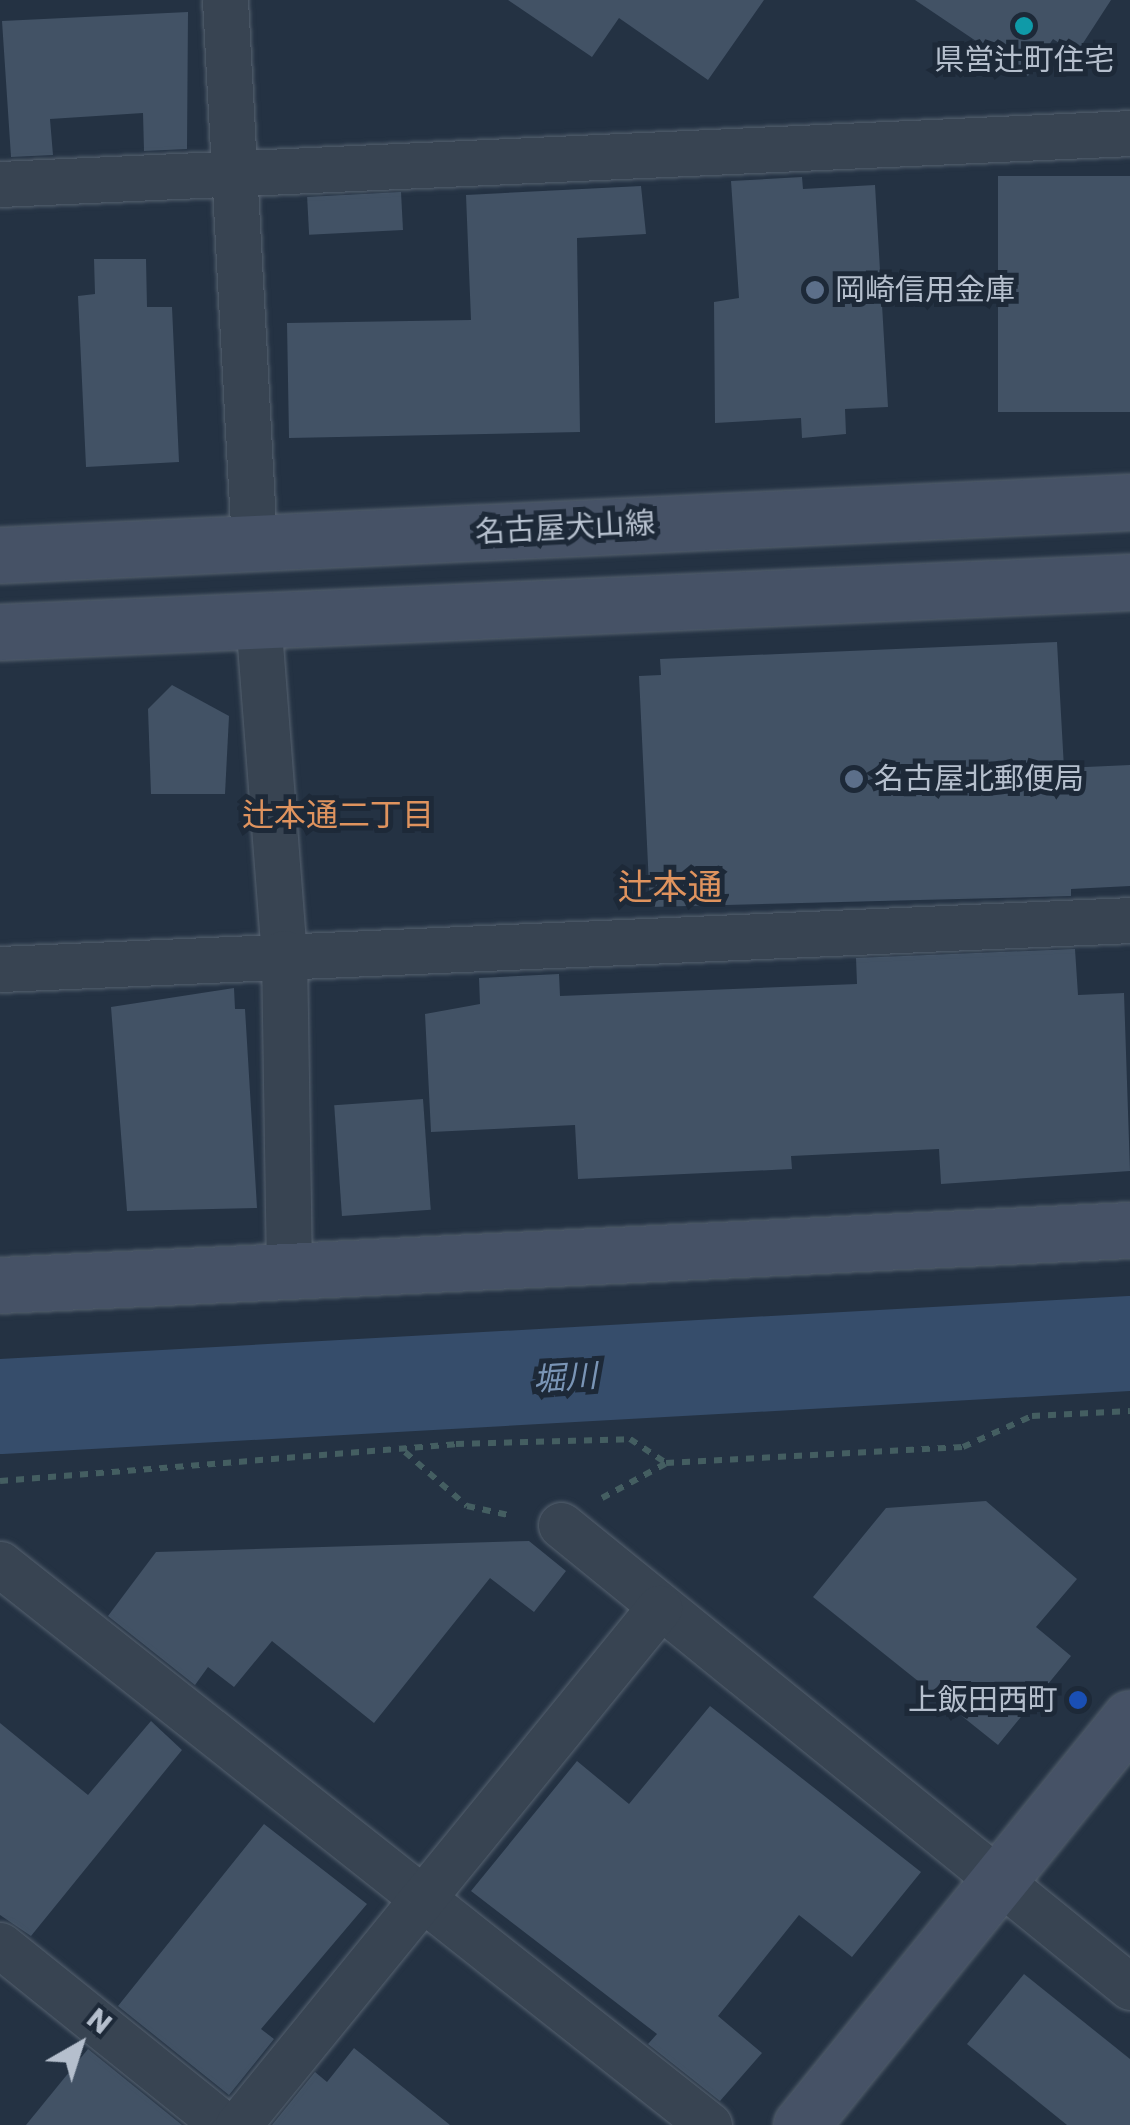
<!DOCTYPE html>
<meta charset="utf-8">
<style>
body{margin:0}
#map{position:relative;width:1130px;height:2125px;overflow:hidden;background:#243243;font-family:Poppins,"Noto Sans JP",sans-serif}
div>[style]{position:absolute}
.river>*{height:95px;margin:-47.5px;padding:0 47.5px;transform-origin:47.5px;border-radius:47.5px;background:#364d6b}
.building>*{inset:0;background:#425265;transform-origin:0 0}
.path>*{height:6px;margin-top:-3px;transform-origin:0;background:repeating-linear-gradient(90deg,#445e61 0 8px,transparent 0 16px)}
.roads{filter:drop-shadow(0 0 2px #566270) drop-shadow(0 0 2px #566270)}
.street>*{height:45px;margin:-22.5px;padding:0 22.5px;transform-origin:22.5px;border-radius:22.5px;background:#384452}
.secondary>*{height:55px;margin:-27.5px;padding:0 27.5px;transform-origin:27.5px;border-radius:27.5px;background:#465266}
.dots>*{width:28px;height:28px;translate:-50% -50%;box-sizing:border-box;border:5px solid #1d2938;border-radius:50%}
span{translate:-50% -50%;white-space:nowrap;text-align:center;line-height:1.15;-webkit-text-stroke:10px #1d2938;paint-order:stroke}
.poi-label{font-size:30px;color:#b5bfcd}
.left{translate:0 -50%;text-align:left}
.right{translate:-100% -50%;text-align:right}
.street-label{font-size:30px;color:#b5bfcd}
.neighbourhood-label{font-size:32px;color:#df935e}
.water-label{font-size:32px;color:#7a95b6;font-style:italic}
.quarter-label{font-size:35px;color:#df935e}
.north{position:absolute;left:30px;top:1995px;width:100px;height:100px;-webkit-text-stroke:8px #1d2938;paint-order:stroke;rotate:39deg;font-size:28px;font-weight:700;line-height:40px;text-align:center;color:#b5bfcd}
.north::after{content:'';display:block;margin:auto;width:35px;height:45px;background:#b5bfcd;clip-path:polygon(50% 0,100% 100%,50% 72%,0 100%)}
</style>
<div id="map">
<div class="river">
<i style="left:0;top:1406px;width:1132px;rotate:-3.19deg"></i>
</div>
<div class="building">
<i style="clip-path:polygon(508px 0,764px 0,708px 80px,619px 18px,592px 57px)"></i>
<i style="clip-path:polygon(915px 0,1111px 0,1076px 54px,1053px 39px,1028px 76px)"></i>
<i style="clip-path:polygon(188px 12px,187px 149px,144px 151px,143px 113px,50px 119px,53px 155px,11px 157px,2px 21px)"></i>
<i style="left:1130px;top:176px;width:236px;height:132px;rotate:90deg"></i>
<i style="clip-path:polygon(802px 177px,803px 189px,875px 185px,888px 407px,845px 409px,846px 434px,802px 438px,801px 418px,715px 423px,714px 302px,739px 298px,731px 181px)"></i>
<i style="clip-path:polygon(641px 186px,646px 234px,577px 238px,580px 432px,289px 438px,287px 323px,471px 320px,466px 195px)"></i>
<i style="left:401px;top:192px;width:38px;height:94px;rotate:87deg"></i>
<i style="clip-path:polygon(94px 259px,146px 259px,147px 307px,172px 307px,179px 462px,86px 467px,78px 296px,95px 294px)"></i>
<i style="clip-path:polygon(1057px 642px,1064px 768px,1130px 765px,1130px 886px,1071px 889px,1071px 896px,650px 907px,639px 676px,661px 675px,660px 659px)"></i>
<i style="clip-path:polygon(172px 685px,229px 716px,225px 794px,151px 794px,148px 709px)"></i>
<i style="clip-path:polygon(1075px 949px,1078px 995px,1124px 993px,1130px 1171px,941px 1184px,939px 1149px,791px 1156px,792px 1169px,578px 1179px,575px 1125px,431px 1132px,425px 1014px,480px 1004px,479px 978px,559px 974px,560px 996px,857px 984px,856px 958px)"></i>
<i style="clip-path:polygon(234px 988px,235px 1009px,245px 1009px,257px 1208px,127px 1211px,111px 1007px)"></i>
<i style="left:423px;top:1099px;width:111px;height:89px;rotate:86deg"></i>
<i style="clip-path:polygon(986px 1501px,1077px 1579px,1036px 1627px,1071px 1656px,998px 1745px,813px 1597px,886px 1508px)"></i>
<i style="clip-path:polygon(529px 1541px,566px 1571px,534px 1612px,490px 1578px,374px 1723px,272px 1641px,234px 1687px,208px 1667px,195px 1685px,108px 1616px,156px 1552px)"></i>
<i style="clip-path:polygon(710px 1706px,921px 1872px,852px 1957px,799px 1915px,718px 2016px,762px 2053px,720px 2101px,648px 2044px,657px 2034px,471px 1891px,577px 1761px,629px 1804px)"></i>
<i style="clip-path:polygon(151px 1721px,182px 1750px,31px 1936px,0 1915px,0 1723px,88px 1795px)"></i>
<i style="clip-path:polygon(264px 1824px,367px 1904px,261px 2029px,274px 2039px,229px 2095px,118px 2006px)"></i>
<i style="clip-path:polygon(1024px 1974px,1130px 2059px,1130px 2125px,1067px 2125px,967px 2044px)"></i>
<i style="clip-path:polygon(354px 2048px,450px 2125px,272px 2125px,315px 2072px,327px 2082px)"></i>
<i style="clip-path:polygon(88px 2049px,182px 2125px,26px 2125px)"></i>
</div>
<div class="path">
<i style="left:405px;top:1452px;width:82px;rotate:41.1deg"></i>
<i style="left:467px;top:1506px;width:47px;rotate:12.3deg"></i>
<i style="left:0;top:1481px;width:457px;rotate:-4.6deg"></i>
<i style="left:456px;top:1444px;width:174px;rotate:-1.6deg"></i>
<i style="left:630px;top:1439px;width:43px;rotate:33.7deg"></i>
<i style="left:666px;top:1463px;width:297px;rotate:-3.1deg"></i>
<i style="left:963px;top:1447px;width:76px;rotate:-24.2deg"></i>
<i style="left:1032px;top:1416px;width:98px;rotate:-2.9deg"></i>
<i style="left:602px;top:1498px;width:72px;rotate:-28.4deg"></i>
</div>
<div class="roads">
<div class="street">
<i style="left:225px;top:0;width:543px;rotate:86.94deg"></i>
<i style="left:0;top:184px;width:1131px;rotate:-2.58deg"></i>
<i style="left:258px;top:618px;width:336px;rotate:85.6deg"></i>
<i style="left:284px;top:953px;width:313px;rotate:89.1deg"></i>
<i style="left:0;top:969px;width:1131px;rotate:-2.48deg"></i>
<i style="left:561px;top:1525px;width:733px;rotate:39.07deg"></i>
<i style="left:0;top:1564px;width:904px;rotate:38.35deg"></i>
<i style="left:0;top:1945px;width:287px;rotate:38.8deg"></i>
<i style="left:238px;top:2125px;width:667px;rotate:-50.84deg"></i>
</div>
<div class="secondary">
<i style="left:0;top:555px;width:1131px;rotate:-2.69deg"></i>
<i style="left:0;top:632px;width:1131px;rotate:-2.53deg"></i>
<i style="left:0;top:1285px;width:1131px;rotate:-2.79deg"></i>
<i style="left:801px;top:2125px;width:523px;rotate:-51.05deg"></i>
</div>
</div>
<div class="dots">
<i style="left:1024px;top:26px;background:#0f9aa8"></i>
<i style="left:815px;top:290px;background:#5c6f8a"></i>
<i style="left:854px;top:779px;background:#5c6f8a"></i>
<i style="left:1078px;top:1700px;background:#1a4fb4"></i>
</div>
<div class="poi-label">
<span style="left:1024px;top:60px">県営辻町住宅</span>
<span class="left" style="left:835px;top:290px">岡崎信用金庫</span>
<span class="left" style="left:874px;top:779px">名古屋北郵便局</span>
<span class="right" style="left:1058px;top:1700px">上飯田西町</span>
</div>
<div class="street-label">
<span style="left:565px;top:528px;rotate:-3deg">名古屋犬山線</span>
</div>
<div class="neighbourhood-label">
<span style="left:338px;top:815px">辻本通二丁目</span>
</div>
<div class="water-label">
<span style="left:565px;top:1378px;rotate:-4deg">堀川</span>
</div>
<div class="quarter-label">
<span style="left:670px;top:887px">辻本通</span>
</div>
<div class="north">N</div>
</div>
